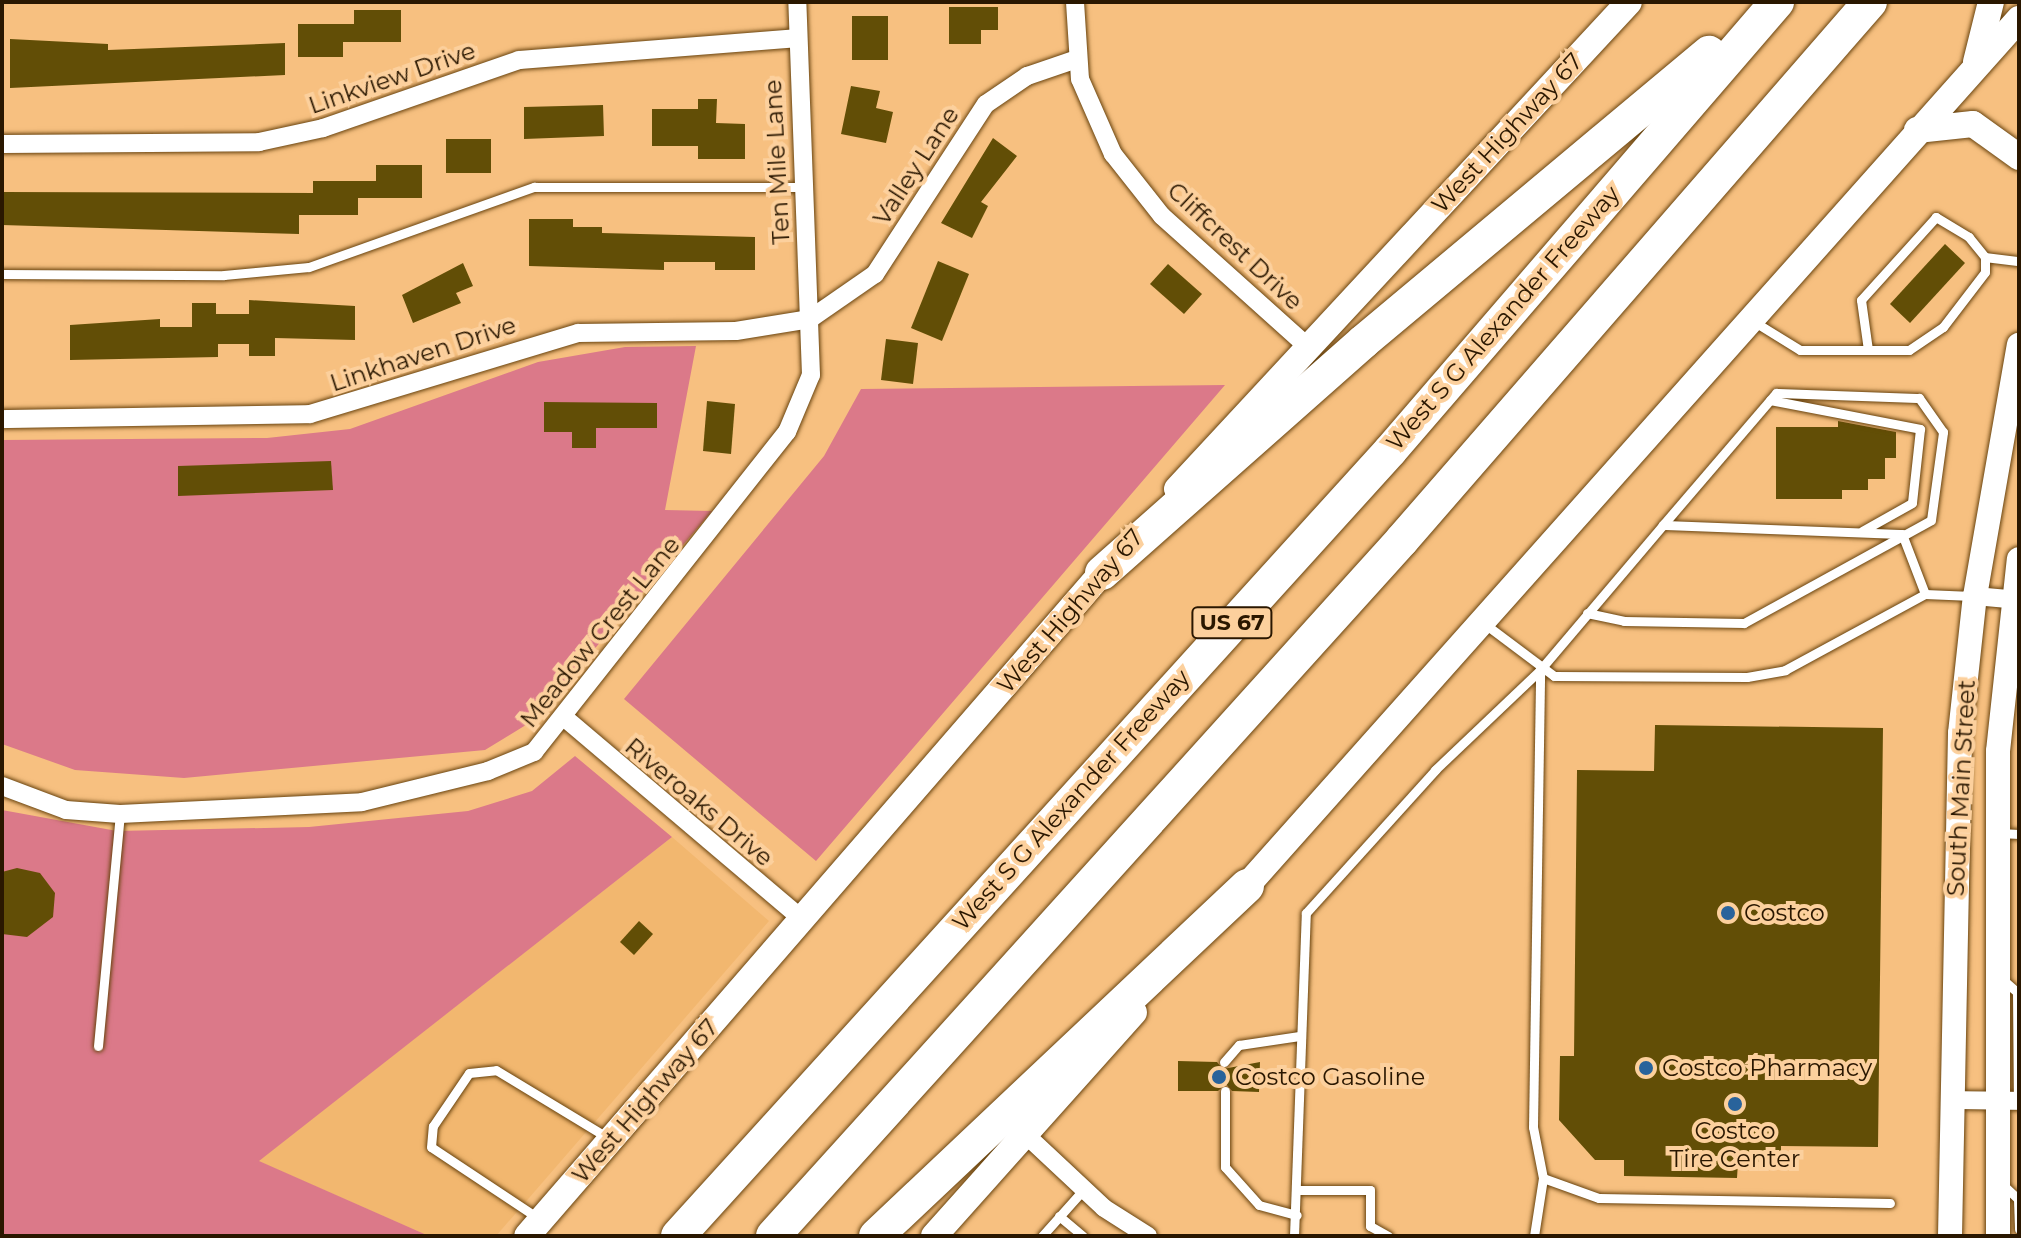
<!DOCTYPE html>
<style>
body{margin:0}
#map{position:relative;width:2021px;height:1238px;overflow:hidden;background:#f7c080;font-family:Montserrat,sans-serif}
div>[style]{position:absolute}
.built>*{inset:0;background:#f2b76f}
.green>*{inset:0;background:#db7989}
.building>*{inset:0;background:#624e06}
.roads{filter:drop-shadow(0 0 2px #68430e) drop-shadow(0 0 2px #68430e)}
.service>*{height:9px;margin:-4.5px;padding:0 4.5px;transform-origin:4.5px;border-radius:4.5px;background:#fff}
.minor>*{height:18px;margin:-9px;padding:0 9px;transform-origin:9px;border-radius:9px;background:#fff}
.tertiary>*{height:24px;margin:-12px;padding:0 12px;transform-origin:12px;border-radius:12px;background:#fff}
.secondary>*{height:26px;margin:-13px;padding:0 13px;transform-origin:13px;border-radius:13px;background:#fff}
.motorway>*{height:34px;margin:-17px;padding:0 17px;transform-origin:17px;border-radius:17px;background:#fff}
.dots>*{width:22px;height:22px;translate:-50% -50%;box-sizing:border-box;border:4px solid #fcd09d;border-radius:50%}
span{translate:-50% -50%;white-space:nowrap;text-align:center;line-height:1.15;-webkit-text-stroke:8px #fcd09d;paint-order:stroke}
.shield-label span{padding:2px 6px;background:#fcd09d;border:2px solid;border-radius:6px;-webkit-text-stroke-width:0}
.shield-label{font-size:22px;color:#2a1700;font-weight:700}
.street-label{font-size:24px;color:#2a1700}
.poi-label{font-size:24px;color:#2a1700}
.left{translate:0 -50%;text-align:left}
.frame{position:absolute;inset:0;border:4px solid #2a1700;pointer-events:none}
</style>
<div id="map">
<div class="built">
<i style="clip-path:polygon(672px 837px,769px 921px,496px 1236px,429px 1236px,258px 1161px)"></i>
</div>
<div class="green">
<i style="clip-path:polygon(696px 346px,665px 510px,712px 511px,534px 720px,485px 750px,184px 778px,75px 770px,2px 744px,2px 440px,267px 438px,350px 429px,538px 362px,625px 347px)"></i>
<i style="clip-path:polygon(1225px 385px,816px 861px,624px 699px,824px 456px,861px 389px)"></i>
<i style="clip-path:polygon(575px 756px,672px 837px,259px 1161px,429px 1236px,2px 1236px,2px 810px,117px 831px,309px 827px,468px 811px,532px 791px)"></i>
</div>
<div class="building">
<i style="clip-path:polygon(949px 7px,998px 7px,998px 30px,981px 30px,981px 44px,949px 44px)"></i>
<i style="clip-path:polygon(354px 10px,401px 10px,401px 42px,343px 42px,343px 57px,298px 57px,298px 24px,354px 24px)"></i>
<i style="clip-path:polygon(852px 16px,888px 16px,888px 60px,852px 60px)"></i>
<i style="clip-path:polygon(10px 39px,108px 44px,108px 50px,285px 43px,285px 75px,10px 88px)"></i>
<i style="clip-path:polygon(851px 86px,880px 91px,876px 108px,893px 112px,886px 143px,841px 134px)"></i>
<i style="clip-path:polygon(698px 99px,717px 99px,716px 123px,745px 124px,745px 159px,698px 159px,698px 146px,652px 146px,652px 109px,698px 109px)"></i>
<i style="clip-path:polygon(603px 105px,604px 136px,524px 139px,524px 107px)"></i>
<i style="clip-path:polygon(993px 138px,1017px 156px,981px 202px,988px 206px,972px 238px,941px 223px)"></i>
<i style="clip-path:polygon(446px 139px,491px 139px,491px 173px,446px 173px)"></i>
<i style="clip-path:polygon(376px 165px,422px 165px,422px 198px,358px 198px,358px 215px,299px 215px,299px 234px,2px 225px,2px 192px,313px 193px,313px 181px,376px 181px)"></i>
<i style="clip-path:polygon(529px 219px,573px 219px,573px 227px,602px 227px,602px 233px,755px 237px,755px 270px,715px 270px,715px 262px,664px 262px,664px 270px,529px 266px)"></i>
<i style="clip-path:polygon(1945px 244px,1965px 263px,1910px 323px,1890px 304px)"></i>
<i style="clip-path:polygon(938px 261px,969px 274px,942px 341px,911px 328px)"></i>
<i style="clip-path:polygon(463px 263px,473px 286px,456px 293px,461px 303px,413px 323px,402px 295px)"></i>
<i style="clip-path:polygon(1168px 264px,1202px 294px,1184px 314px,1150px 284px)"></i>
<i style="clip-path:polygon(249px 300px,355px 306px,355px 340px,275px 338px,275px 356px,249px 356px,249px 344px,218px 344px,218px 357px,70px 360px,70px 325px,160px 319px,160px 327px,192px 327px,192px 303px,216px 303px,216px 314px,249px 314px)"></i>
<i style="clip-path:polygon(886px 339px,918px 343px,913px 384px,881px 380px)"></i>
<i style="clip-path:polygon(707px 401px,735px 404px,731px 454px,703px 451px)"></i>
<i style="clip-path:polygon(544px 402px,657px 403px,657px 428px,596px 428px,596px 448px,572px 448px,572px 432px,544px 432px)"></i>
<i style="clip-path:polygon(1838px 421px,1896px 432px,1896px 458px,1885px 458px,1885px 479px,1868px 479px,1868px 490px,1842px 490px,1842px 499px,1776px 499px,1776px 427px,1838px 427px)"></i>
<i style="clip-path:polygon(331px 461px,333px 490px,178px 496px,178px 466px)"></i>
<i style="clip-path:polygon(1655px 725px,1883px 728px,1878px 1147px,1781px 1146px,1781px 1162px,1738px 1162px,1737px 1178px,1624px 1176px,1624px 1160px,1595px 1160px,1559px 1120px,1560px 1056px,1574px 1056px,1577px 770px,1654px 771px)"></i>
<i style="clip-path:polygon(17px 868px,40px 873px,55px 893px,53px 917px,27px 937px,2px 934px,2px 872px)"></i>
<i style="clip-path:polygon(639px 921px,653px 934px,634px 955px,620px 942px)"></i>
<i style="clip-path:polygon(1178px 1061px,1217px 1062px,1223px 1069px,1260px 1062px,1259px 1092px,1232px 1091px,1226px 1084px,1218px 1091px,1178px 1091px)"></i>
</div>
<div class="roads">
<div class="service">
<i style="left:1985px;top:257px;width:34px;rotate:7deg"></i>
<i style="left:2px;top:274px;width:222px;rotate:0.3deg"></i>
<i style="left:224px;top:275px;width:85px;rotate:-5.4deg"></i>
<i style="left:309px;top:267px;width:239px;rotate:-19.6deg"></i>
<i style="left:534px;top:187px;width:266px"></i>
<i style="left:1753px;top:321px;width:55px;rotate:31.7deg"></i>
<i style="left:1800px;top:350px;width:109px"></i>
<i style="left:1909px;top:350px;width:41px;rotate:-34.1deg"></i>
<i style="left:1943px;top:327px;width:69px;rotate:-52.6deg"></i>
<i style="left:1985px;top:272px;width:15px;rotate:-90deg"></i>
<i style="left:1985px;top:257px;width:26px;rotate:-129deg"></i>
<i style="left:1969px;top:237px;width:39px;rotate:-149deg"></i>
<i style="left:1936px;top:217px;width:112px;rotate:132.1deg"></i>
<i style="left:1861px;top:300px;width:50px;rotate:82deg"></i>
<i style="left:1770px;top:400px;width:153px;rotate:10.9deg"></i>
<i style="left:1920px;top:429px;width:74px;rotate:96.2deg"></i>
<i style="left:1912px;top:503px;width:57px;rotate:150.8deg"></i>
<i style="left:1587px;top:613px;width:38px;rotate:12deg"></i>
<i style="left:1624px;top:621px;width:120px;rotate:1deg"></i>
<i style="left:1744px;top:623px;width:213px;rotate:-28.8deg"></i>
<i style="left:1931px;top:520px;width:89px;rotate:-82.2deg"></i>
<i style="left:1943px;top:432px;width:42px;rotate:-125.2deg"></i>
<i style="left:1919px;top:398px;width:143px;rotate:-178deg"></i>
<i style="left:1776px;top:393px;width:174px;rotate:130.6deg"></i>
<i style="left:1485px;top:624px;width:86px;rotate:37deg"></i>
<i style="left:1554px;top:676px;width:193px;rotate:0.3deg"></i>
<i style="left:1747px;top:677px;width:39px;rotate:-10deg"></i>
<i style="left:1785px;top:670px;width:159px;rotate:-28.5deg"></i>
<i style="left:1925px;top:594px;width:47px;rotate:2.4deg"></i>
<i style="left:2000px;top:833px;width:19px;rotate:3deg"></i>
<i style="left:2002px;top:979px;width:20px;rotate:41deg"></i>
<i style="left:2017px;top:992px;width:109px;rotate:89.5deg"></i>
<i style="left:98px;top:1046px;width:233px;rotate:-84.6deg"></i>
<i style="left:1224px;top:1062px;width:23px;rotate:-49deg"></i>
<i style="left:1239px;top:1045px;width:61px;rotate:-8.5deg"></i>
<i style="left:1225px;top:1091px;width:76px;rotate:90deg"></i>
<i style="left:1225px;top:1167px;width:51px;rotate:48.2deg"></i>
<i style="left:1259px;top:1205px;width:39px;rotate:15deg"></i>
<i style="left:1543px;top:1178px;width:59px;rotate:19.7deg"></i>
<i style="left:1599px;top:1198px;width:291px;rotate:1deg"></i>
<i style="left:2001px;top:1183px;width:23px;rotate:43deg"></i>
<i style="left:2018px;top:1199px;width:30px;rotate:88deg"></i>
<i style="left:1299px;top:1190px;width:71px"></i>
<i style="left:1370px;top:1190px;width:36px;rotate:90deg"></i>
<i style="left:1370px;top:1226px;width:21px;rotate:29deg"></i>
<i style="left:1059px;top:1216px;width:31px;rotate:40deg"></i>
<i style="left:538px;top:1218px;width:128px;rotate:-146.4deg"></i>
<i style="left:431px;top:1147px;width:21px;rotate:-85deg"></i>
<i style="left:433px;top:1126px;width:64px;rotate:-55.8deg"></i>
<i style="left:469px;top:1073px;width:27px;rotate:-6deg"></i>
<i style="left:496px;top:1070px;width:133px;rotate:31.2deg"></i>
<i style="left:1042px;top:1236px;width:63px;rotate:-48.2deg"></i>
<i style="left:1294px;top:1236px;width:323px;rotate:-87.9deg"></i>
<i style="left:1306px;top:913px;width:193px;rotate:-47.9deg"></i>
<i style="left:1435px;top:770px;width:145px;rotate:-43.6deg"></i>
<i style="left:1540px;top:670px;width:190px;rotate:-49.7deg"></i>
<i style="left:1663px;top:525px;width:239px;rotate:2.2deg"></i>
<i style="left:1902px;top:534px;width:64px;rotate:69deg"></i>
<i style="left:1534px;top:1236px;width:59px;rotate:-81.2deg"></i>
<i style="left:1543px;top:1178px;width:52px;rotate:-101.1deg"></i>
<i style="left:1533px;top:1127px;width:457px;rotate:-89.1deg"></i>
</div>
<div class="minor">
<i style="left:1075px;top:2px;width:77px;rotate:86.3deg"></i>
<i style="left:1080px;top:79px;width:82px;rotate:66.3deg"></i>
<i style="left:1113px;top:154px;width:79px;rotate:51.7deg"></i>
<i style="left:1162px;top:216px;width:195px;rotate:41.9deg"></i>
<i style="left:2px;top:144px;width:257px;rotate:-0.4deg"></i>
<i style="left:259px;top:142px;width:66px;rotate:-12.3deg"></i>
<i style="left:323px;top:128px;width:207px;rotate:-19.1deg"></i>
<i style="left:519px;top:60px;width:278px;rotate:-4.5deg"></i>
<i style="left:2px;top:419px;width:308px;rotate:-0.9deg"></i>
<i style="left:310px;top:414px;width:280px;rotate:-16.8deg"></i>
<i style="left:578px;top:333px;width:158px;rotate:-0.7deg"></i>
<i style="left:736px;top:331px;width:75px;rotate:-9.2deg"></i>
<i style="left:810px;top:319px;width:79px;rotate:-34.7deg"></i>
<i style="left:875px;top:274px;width:203px;rotate:-56.9deg"></i>
<i style="left:986px;top:104px;width:50px;rotate:-34.3deg"></i>
<i style="left:1027px;top:76px;width:53px;rotate:-18.8deg"></i>
<i style="left:1975px;top:596px;width:44px;rotate:5.2deg"></i>
<i style="left:566px;top:719px;width:311px;rotate:40.3deg"></i>
<i style="left:2px;top:786px;width:68px;rotate:20.6deg"></i>
<i style="left:66px;top:810px;width:54px;rotate:4.2deg"></i>
<i style="left:120px;top:814px;width:242px;rotate:-2.8deg"></i>
<i style="left:362px;top:802px;width:130px;rotate:-13.8deg"></i>
<i style="left:488px;top:771px;width:50px;rotate:-22.4deg"></i>
<i style="left:534px;top:752px;width:408px;rotate:-51.7deg"></i>
<i style="left:787px;top:432px;width:62px;rotate:-67.2deg"></i>
<i style="left:811px;top:375px;width:373px;rotate:-92.1deg"></i>
<i style="left:1950px;top:1100px;width:69px;rotate:0.8deg"></i>
<i style="left:1025px;top:1134px;width:108px;rotate:43.1deg"></i>
<i style="left:1104px;top:1208px;width:52px;rotate:32.5deg"></i>
</div>
<div class="tertiary">
<i style="left:1950px;top:1236px;width:503px;rotate:-88.86deg"></i>
<i style="left:1960px;top:733px;width:138px;rotate:-83.8deg"></i>
<i style="left:1975px;top:596px;width:255px;rotate:-80.1deg"></i>
<i style="left:1998px;top:1236px;width:485px;rotate:-90deg"></i>
<i style="left:1998px;top:751px;width:193px;rotate:-83.8deg"></i>
</div>
<div class="secondary">
<i style="left:1976px;top:62px;width:62px;rotate:-76deg"></i>
<i style="left:1917px;top:130px;width:56px;rotate:-6.1deg"></i>
<i style="left:1973px;top:124px;width:57px;rotate:35.7deg"></i>
<i style="left:1177px;top:489px;width:664px;rotate:-47.13deg"></i>
<i style="left:1235px;top:899px;width:1179px;rotate:-48.3deg"></i>
<i style="left:527px;top:1236px;width:895px;rotate:-49.08deg"></i>
<i style="left:934px;top:1236px;width:300px;rotate:-48.2deg"></i>
</div>
<div class="motorway">
<i style="left:1102px;top:573px;width:349px;rotate:-41.5deg"></i>
<i style="left:1363px;top:342px;width:451px;rotate:-39.9deg"></i>
<i style="left:678px;top:1236px;width:1060px;rotate:-47.79deg"></i>
<i style="left:1390px;top:451px;width:593px;rotate:-49.24deg"></i>
<i style="left:773px;top:1236px;width:938px;rotate:-47.89deg"></i>
<i style="left:1402px;top:540px;width:713px;rotate:-48.98deg"></i>
<i style="left:876px;top:1236px;width:510px;rotate:-43.33deg"></i>
</div>
</div>
<div class="dots">
<i style="left:1728px;top:913px;background:#29639b"></i>
<i style="left:1646px;top:1068px;background:#29639b"></i>
<i style="left:1219px;top:1077px;background:#29639b"></i>
<i style="left:1735px;top:1104px;background:#29639b"></i>
</div>
<div class="shield-label">
<span style="left:1232px;top:623px">US 67</span>
</div>
<div class="street-label">
<span style="left:392px;top:78px;rotate:-19deg">Linkview Drive</span>
<span style="left:1507px;top:133px;rotate:-47deg">West Highway 67</span>
<span style="left:777px;top:162px;rotate:-93deg">Ten Mile Lane</span>
<span style="left:916px;top:166px;rotate:-57deg">Valley Lane</span>
<span style="left:1235px;top:246px;rotate:43deg">Cliffcrest Drive</span>
<span style="left:1503px;top:318px;rotate:-49deg">West S G Alexander Freeway</span>
<span style="left:423px;top:354px;rotate:-18deg">Linkhaven Drive</span>
<span style="left:1070px;top:611px;rotate:-49deg">West Highway 67</span>
<span style="left:600px;top:632px;rotate:-51deg">Meadow Crest Lane</span>
<span style="left:1961px;top:788px;rotate:-87deg">South Main Street</span>
<span style="left:1071px;top:800px;rotate:-48deg">West S G Alexander Freeway</span>
<span style="left:699px;top:802px;rotate:40deg">Riveroaks Drive</span>
<span style="left:645px;top:1101px;rotate:-49deg">West Highway 67</span>
</div>
<div class="poi-label">
<span class="left" style="left:1744px;top:913px">Costco</span>
<span class="left" style="left:1662px;top:1068px">Costco Pharmacy</span>
<span class="left" style="left:1235px;top:1077px">Costco Gasoline</span>
<span style="left:1735px;top:1145px">Costco<br>Tire Center</span>
</div>
<div class="frame"></div>
</div>
